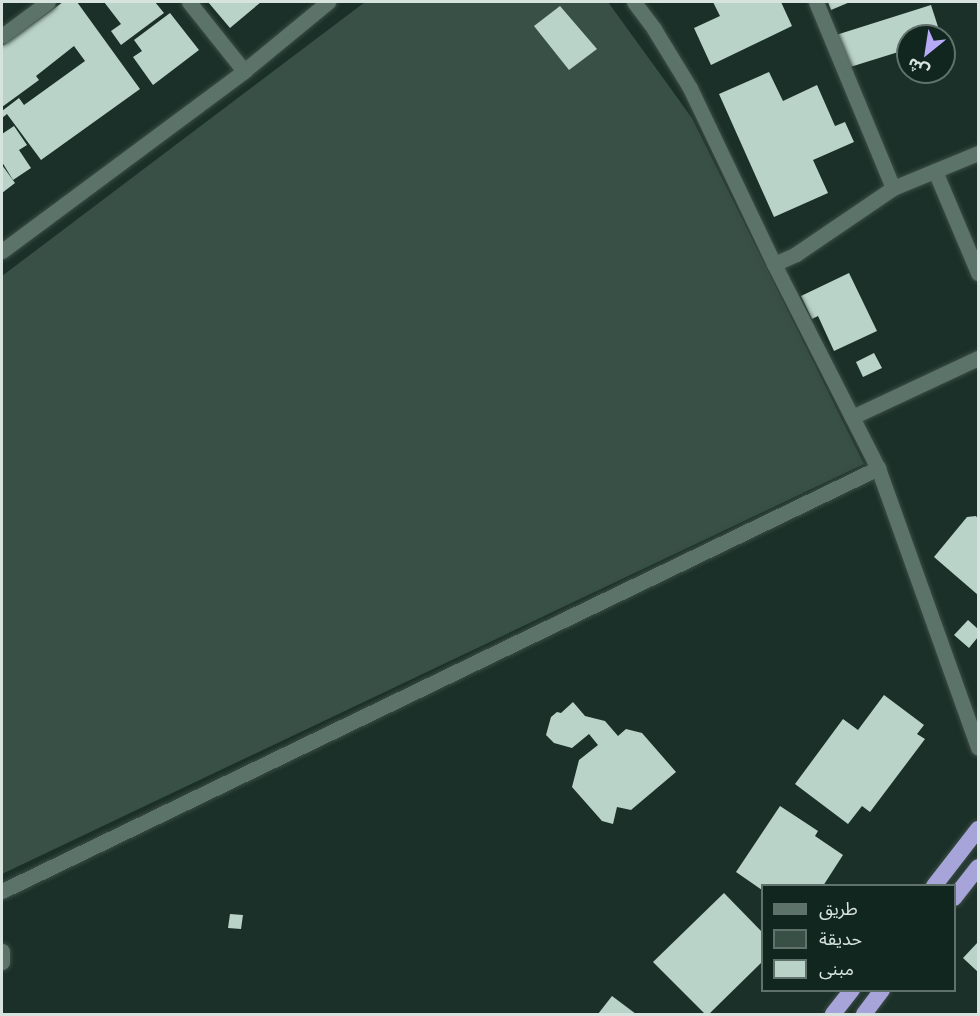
<!DOCTYPE html>
<meta charset="utf-8">
<style>
body{margin:0}
#map{position:relative;width:980px;height:1016px;overflow:hidden;background:#1b3028;font-family:Merriweather,"Noto Sans Arabic",serif}
div>[style]{position:absolute}
.green>*{inset:0;background:#385046}
.building>*{inset:0;background:#bad3c8}
.roads{filter:drop-shadow(0 0 2px #3b4d46) drop-shadow(0 0 2px #3b4d46)}
.minor>*{height:15px;margin:-7.5px;padding:0 7.5px;transform-origin:7.5px;border-radius:7.5px;background:#5c7369}
.tertiary>*{height:15px;margin:-7.5px;padding:0 7.5px;transform-origin:7.5px;border-radius:7.5px;background:#5c7369}
.trunk>*{height:16px;margin:-8px;padding:0 8px;transform-origin:8px;border-radius:8px;background:#a7a4d9}
span{translate:-50% -50%;white-space:nowrap;text-align:center;line-height:1.15;-webkit-text-stroke:6px #11261e;paint-order:stroke}
.frame{position:absolute;inset:0;border:3px solid #d7e3de;pointer-events:none}
.legend{position:absolute;left:761px;top:884px;width:195px;height:108px;box-sizing:border-box;background:#11261e;border:2px solid #60726b;margin:0;padding:8px 10px;list-style:none;font-size:18px;color:#d7e3de}
.legend li{display:flex;align-items:center;gap:12px;height:30px}
.legend b{width:30px;border:2px solid #60726b}
.north{position:absolute;left:896px;top:24px;width:60px;height:60px;box-sizing:border-box;background:#11261e;border:2px solid #60726b;border-radius:50%;rotate:210deg;font-size:16px;font-weight:700;line-height:24px;text-align:center;color:#d7e3de}
.north::after{content:'';display:block;margin:auto;width:21px;height:27px;background:#b7abf8;clip-path:polygon(50% 0,100% 100%,50% 72%,0 100%)}
</style>
<div id="map">
<div class="green">
<i style="clip-path:polygon(365px 2px,608px 2px,692px 118px,864px 464px,2px 874px,2px 276px)"></i>
</div>
<div class="building">
<i style="clip-path:polygon(63px 2px,77px 2px,140px 89px,41px 160px,7px 114px,2px 118px,2px 111px,19px 98px,24px 105px,85px 61px,74px 46px,36px 76px,39px 80px,2px 107px,2px 46px)"></i>
<i style="clip-path:polygon(104px 2px,155px 2px,164px 13px,121px 45px,111px 31px,121px 24px)"></i>
<i style="clip-path:polygon(208px 2px,261px 2px,230px 28px)"></i>
<i style="clip-path:polygon(713px 2px,781px 2px,792px 26px,711px 65px,694px 28px,720px 16px)"></i>
<i style="clip-path:polygon(828px 2px,850px 2px,831px 10px)"></i>
<i style="clip-path:polygon(931px 5px,941px 36px,908px 36px,908px 49px,847px 68px,836px 35px)"></i>
<i style="clip-path:polygon(560px 6px,597px 49px,569px 70px,534px 26px)"></i>
<i style="clip-path:polygon(170px 13px,199px 50px,153px 85px,133px 57px,142px 51px,134px 40px)"></i>
<i style="clip-path:polygon(769px 72px,783px 101px,817px 85px,835px 126px,845px 122px,854px 142px,813px 160px,828px 193px,774px 217px,719px 94px)"></i>
<i style="clip-path:polygon(14px 126px,27px 145px,19px 150px,31px 168px,13px 180px,2px 162px,2px 134px)"></i>
<i style="clip-path:polygon(2px 165px,15px 183px,2px 193px)"></i>
<i style="clip-path:polygon(849px 273px,877px 331px,834px 351px,818px 316px,812px 319px,801px 296px)"></i>
<i style="clip-path:polygon(874px 353px,882px 368px,863px 377px,856px 362px)"></i>
<i style="clip-path:polygon(976px 516px,978px 519px,978px 595px,934px 557px,967px 517px)"></i>
<i style="clip-path:polygon(968px 620px,978px 629px,978px 637px,969px 648px,954px 635px)"></i>
<i style="clip-path:polygon(884px 695px,924px 725px,917px 734px,925px 739px,870px 812px,862px 806px,848px 824px,795px 784px,843px 719px,858px 730px)"></i>
<i style="clip-path:polygon(573px 702px,585px 716px,605px 721px,618px 736px,626px 729px,642px 733px,676px 772px,631px 810px,617px 807px,613px 824px,602px 821px,572px 787px,579px 760px,598px 745px,589px 734px,572px 748px,554px 743px,546px 735px,551px 717px,557px 712px,561px 713px)"></i>
<i style="clip-path:polygon(780px 806px,818px 831px,815px 836px,843px 855px,823px 886px,762px 886px,762px 890px,736px 872px)"></i>
<i style="clip-path:polygon(724px 893px,762px 932px,762px 962px,709px 1014px,705px 1014px,653px 962px)"></i>
<i style="clip-path:polygon(230px 914px,243px 915px,241px 929px,228px 928px)"></i>
<i style="clip-path:polygon(978px 942px,978px 972px,963px 958px)"></i>
<i style="clip-path:polygon(612px 996px,636px 1014px,598px 1014px)"></i>
</div>
<div class="roads">
<div class="minor">
<i style="left:189px;top:2px;width:88px;rotate:51.4deg"></i>
<i style="left:816px;top:2px;width:201px;rotate:67.5deg"></i>
<i style="left:2px;top:36px;width:57px;rotate:-36.5deg"></i>
<i style="left:935px;top:171px;width:111px;rotate:67.1deg"></i>
<i style="left:2px;top:251px;width:302px;rotate:-36.6deg"></i>
<i style="left:244px;top:71px;width:109px;rotate:-39.4deg"></i>
<i style="left:774px;top:264px;width:24px;rotate:-24deg"></i>
<i style="left:796px;top:254px;width:117px;rotate:-34.2deg"></i>
<i style="left:893px;top:188px;width:92px;rotate:-22.4deg"></i>
<i style="left:852px;top:417px;width:139px;rotate:-25.1deg"></i>
<i style="left:2px;top:891px;width:973px;rotate:-25.77deg"></i>
<i style="left:2px;top:951px;width:11px;rotate:90deg"></i>
</div>
<div class="tertiary">
<i style="left:634px;top:2px;width:34px;rotate:53deg"></i>
<i style="left:654px;top:29px;width:69px;rotate:58.6deg"></i>
<i style="left:690px;top:88px;width:195px;rotate:64.5deg"></i>
<i style="left:774px;top:264px;width:229px;rotate:63deg"></i>
<i style="left:878px;top:468px;width:297px;rotate:70.3deg"></i>
</div>
<div class="trunk">
<i style="left:934px;top:886px;width:72px;rotate:-52.3deg"></i>
<i style="left:954px;top:898px;width:39px;rotate:-52deg"></i>
<i style="left:833px;top:1014px;width:31px;rotate:-52deg"></i>
<i style="left:864px;top:1014px;width:30px;rotate:-53deg"></i>
</div>
</div>
<div class="frame"></div>
<ul class="legend">
<li><b style="height:8px;background:#5c7369"></b>طريق</li>
<li><b style="height:16px;background:#385046"></b>حديقة</li>
<li><b style="height:16px;background:#bad3c8"></b>مبنى</li>
</ul>
<div class="north">ش</div>
</div>
